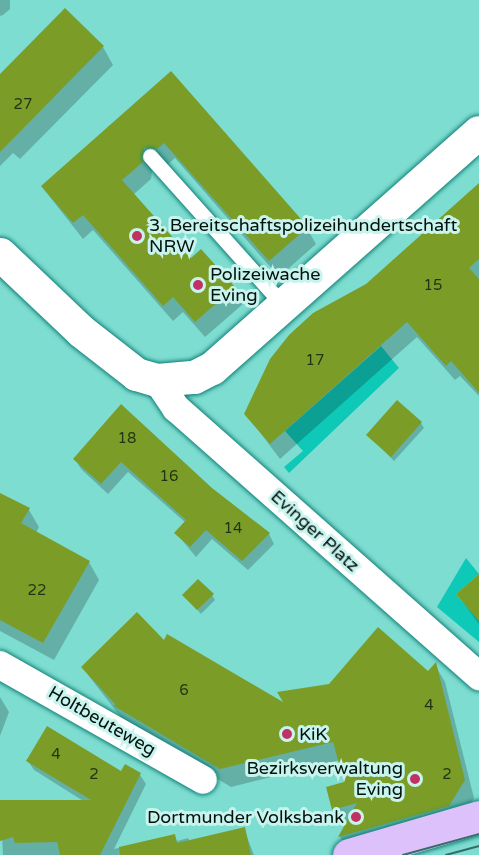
<!DOCTYPE html>
<style>
body{margin:0}
#map{position:relative;width:479px;height:855px;overflow:hidden;background:#7eddd1;font-family:"Varela Round",sans-serif}
div>[style]{position:absolute}
.green>*{inset:0;background:#0ec8b8}
.shadow>*{inset:0;background:#0003}
.building>*{inset:0;background:#7b9d27}
.roads{filter:drop-shadow(0 0 2px #118177) drop-shadow(0 0 2px #118177)}
.service>*{height:15px;margin:-7.5px;padding:0 7.5px;transform-origin:7.5px;border-radius:7.5px;background:#fff}
.minor>*{height:28px;margin:-14px;padding:0 14px;transform-origin:14px;border-radius:14px;background:#fff}
.tertiary>*{height:33px;margin:-16.5px;padding:0 16.5px;transform-origin:16.5px;border-radius:16.5px;background:#fff}
.primary>*{height:33px;margin:-16.5px;padding:0 16.5px;transform-origin:16.5px;border-radius:16.5px;background:#dcc1fb}
.tram>*{height:1.5px;margin:-0.75px;padding:0 0.75px;transform-origin:0.75px;border-radius:0.75px;background:#386b64}
.dots>*{width:16px;height:16px;translate:-50% -50%;box-sizing:border-box;border:3px solid #c8f4ed;border-radius:50%}
span{translate:-50% -50%;white-space:nowrap;text-align:center;line-height:1.15;-webkit-text-stroke:6px #c8f4ed;paint-order:stroke}
.number-label{font-size:15px;color:#1f3414}
.number-label span{-webkit-text-stroke-width:0}
.poi-label{font-size:18px;color:#00110e}
.left{translate:0 -50%;text-align:left}
.right{translate:-100% -50%;text-align:right}
.street-label{font-size:18px;color:#00110e}
</style>
<div id="map">
<div class="green">
<i style="clip-path:polygon(381px 346px,399px 368px,289px 473px,284px 467px,303px 451px,285px 431px)"></i>
<i style="clip-path:polygon(466px 558px,479px 574px,456px 594px,479px 621px,479px 642px,437px 607px)"></i>
</div>
<div class="shadow">
<i style="clip-path:polygon(0 0,10px 0,10px 9px,3px 15px,0 16px)"></i>
<i style="clip-path:polygon(103px 47px,113px 65px,20px 159px,13px 153px,0 166px,0 76px)"></i>
<i style="clip-path:polygon(171px 73px,307px 228px,316px 244px,279px 277px,175px 158px,167px 165px,153px 164px,151px 179px,133px 195px,191px 260px,234px 288px,243px 304px,205px 337px,183px 312px,173px 321px,93px 230px,83px 239px,42px 187px)"></i>
<i style="clip-path:polygon(479px 185px,479px 396px,460px 376px,455px 380px,417px 337px,280px 459px,246px 414px,367px 285px)"></i>
<i style="clip-path:polygon(121px 407px,211px 489px,269px 534px,274px 544px,248px 570px,212px 539px,196px 557px,176px 533px,186px 523px,128px 472px,108px 494px,81px 469px,75px 459px)"></i>
<i style="clip-path:polygon(421px 423px,424px 428px,394px 461px,368px 435px)"></i>
<i style="clip-path:polygon(0 494px,29px 510px,39px 527px,36px 533px,89px 562px,99px 580px,54px 660px,0 631px)"></i>
<i style="clip-path:polygon(479px 576px,479px 624px,458px 595px)"></i>
<i style="clip-path:polygon(184px 595px,212px 595px,215px 600px,201px 614px)"></i>
<i style="clip-path:polygon(165px 642px,287px 706px,428px 673px,435px 665px,445px 682px,474px 798px,459px 824px,350px 854px,340px 837px,346px 826px,333px 809px,346px 784px,340px 760px,231px 787px,126px 724px,82px 667px)"></i>
<i style="clip-path:polygon(0 697px,9px 712px,0 736px)"></i>
<i style="clip-path:polygon(28px 761px,140px 775px,146px 784px,114px 849px,174px 835px,177px 841px,188px 838px,190px 841px,244px 829px,254px 855px,3px 855px,0 801px,85px 802px,34px 770px)"></i>
</div>
<div class="building">
<i style="clip-path:polygon(65px 8px,104px 46px,0 152px,0 74px)"></i>
<i style="clip-path:polygon(171px 71px,308px 227px,269px 261px,164px 143px,157px 149px,144px 148px,143px 162px,122px 180px,191px 258px,201px 249px,235px 287px,195px 322px,173px 297px,163px 306px,83px 215px,73px 223px,41px 186px)"></i>
<i style="clip-path:polygon(479px 183px,479px 259px,469px 268px,479px 279px,479px 393px,451px 361px,446px 366px,407px 322px,270px 444px,244px 414px,270px 359px,289px 335px,313px 313px,366px 284px)"></i>
<i style="clip-path:polygon(397px 400px,422px 422px,391px 457px,366px 435px)"></i>
<i style="clip-path:polygon(121px 404px,212px 488px,270px 533px,242px 561px,206px 530px,190px 547px,174px 533px,186px 520px,121px 462px,101px 484px,73px 459px)"></i>
<i style="clip-path:polygon(0 493px,30px 508px,21px 523px,90px 561px,43px 643px,0 620px)"></i>
<i style="clip-path:polygon(479px 574px,479px 621px,456px 594px)"></i>
<i style="clip-path:polygon(198px 579px,214px 594px,197px 610px,182px 595px)"></i>
<i style="clip-path:polygon(137px 612px,164px 640px,167px 634px,283px 702px,277px 692px,329px 684px,378px 627px,428px 671px,436px 662px,465px 780px,449px 806px,338px 837px,357px 803px,332px 810px,326px 787px,344px 782px,333px 742px,220px 769px,114px 706px,115px 704px,81px 667px)"></i>
<i style="clip-path:polygon(47px 726px,121px 771px,125px 764px,141px 773px,100px 855px,60px 855px,57px 842px,15px 843px,13px 837px,0 841px,0 800px,91px 800px,26px 761px)"></i>
<i style="clip-path:polygon(245px 827px,251px 855px,120px 855px,119px 847px,175px 834px,177px 843px)"></i>
</div>
<div class="roads">
<div class="service">
<i style="left:150px;top:156px;width:201px;rotate:48.2deg"></i>
</div>
<div class="minor">
<i style="left:157px;top:380px;width:34px;rotate:56deg"></i>
<i style="left:176px;top:408px;width:405px;rotate:41.5deg"></i>
<i style="left:0;top:665px;width:233px;rotate:29.5deg"></i>
</div>
<div class="tertiary">
<i style="left:0;top:254px;width:112px;rotate:43.5deg"></i>
<i style="left:81px;top:331px;width:70px;rotate:38deg"></i>
<i style="left:136px;top:374px;width:22px;rotate:16deg"></i>
<i style="left:157px;top:380px;width:37px;rotate:-5deg"></i>
<i style="left:194px;top:377px;width:20px;rotate:-27deg"></i>
<i style="left:212px;top:368px;width:356px;rotate:-41.5deg"></i>
</div>
<div class="primary">
<i style="left:349px;top:855px;width:135px;rotate:-16.3deg"></i>
</div>
</div>
<div class="tram">
<i style="left:403px;top:855px;width:79px;rotate:-15.4deg"></i>
<i style="left:446px;top:855px;width:34px;rotate:-15deg"></i>
</div>
<div class="dots">
<i style="left:137px;top:236px;background:#bf3263"></i>
<i style="left:198px;top:285px;background:#bf3263"></i>
<i style="left:287px;top:734px;background:#bf3263"></i>
<i style="left:415px;top:779px;background:#bf3263"></i>
<i style="left:356px;top:817px;background:#bf3263"></i>
</div>
<div class="number-label">
<span style="left:23px;top:105px">27</span>
<span style="left:433px;top:286px">15</span>
<span style="left:315px;top:361px">17</span>
<span style="left:127px;top:439px">18</span>
<span style="left:169px;top:477px">16</span>
<span style="left:233px;top:529px">14</span>
<span style="left:37px;top:591px">22</span>
<span style="left:184px;top:691px">6</span>
<span style="left:429px;top:706px">4</span>
<span style="left:56px;top:755px">4</span>
<span style="left:94px;top:775px">2</span>
<span style="left:447px;top:775px">2</span>
</div>
<div class="poi-label">
<span class="left" style="left:149px;top:236px">3. Bereitschaftspolizeihundertschaft<br>NRW</span>
<span class="left" style="left:210px;top:285px">Polizeiwache<br>Eving</span>
<span class="left" style="left:299px;top:734px">KiK</span>
<span class="right" style="left:403px;top:779px">Bezirksverwaltung<br>Eving</span>
<span class="right" style="left:344px;top:817px">Dortmunder Volksbank</span>
</div>
<div class="street-label">
<span style="left:315px;top:531px;rotate:42deg">Evinger Platz</span>
<span style="left:102px;top:721px;rotate:30deg">Holtbeuteweg</span>
</div>
</div>
